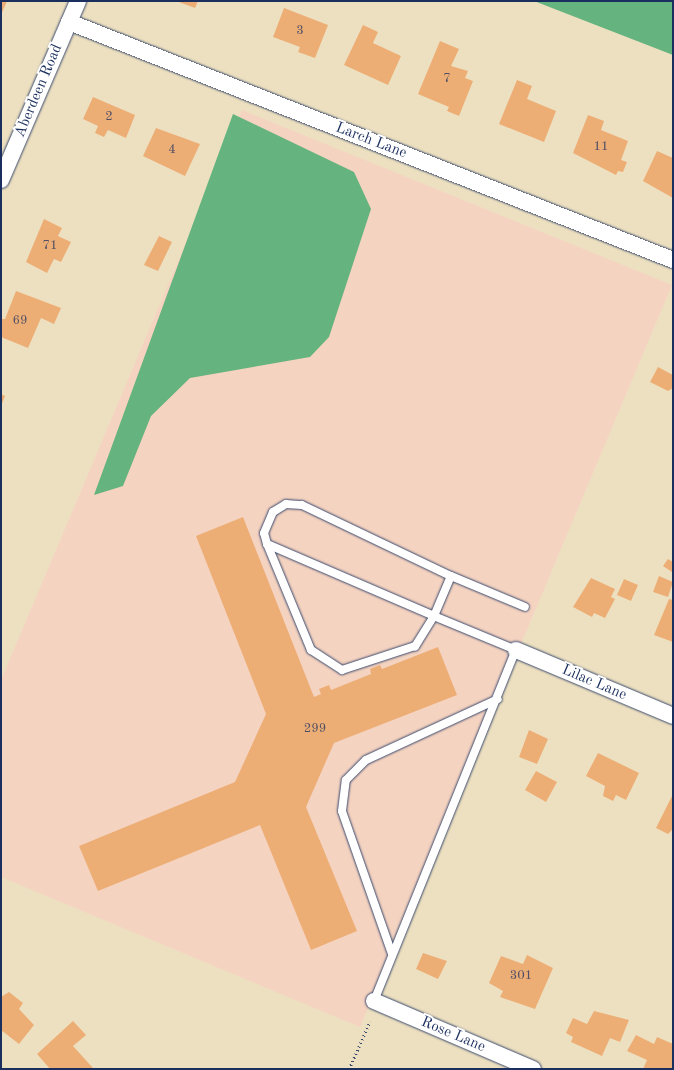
<!DOCTYPE html>
<style>
body{margin:0}
#map{position:relative;width:674px;height:1070px;overflow:hidden;background:#ede0c0;font-family:"Old Standard TT",serif}
div>[style]{position:absolute}
.built>*{inset:0;background:#f5d3c1}
.forest>*{inset:0;background:#65b37e}
.building>*{inset:0;background:#edae76}
.path>*{height:2.5px;margin-top:-1.25px;transform-origin:0;background:repeating-linear-gradient(90deg,#3a4a6d 0 1px,transparent 0 4px)}
.roads{filter:drop-shadow(0 0 1px #3a4a6d) drop-shadow(0 0 1px #3a4a6d)}
.service>*{height:8px;margin:-4px;padding:0 4px;transform-origin:4px;border-radius:4px;background:#fff}
.minor>*{height:16px;margin:-8px;padding:0 8px;transform-origin:8px;border-radius:8px;background:#fff}
span{translate:-50% -50%;white-space:nowrap;text-align:center;line-height:1.15;-webkit-text-stroke:4px #fff;paint-order:stroke}
.number-label{font-size:13px;color:#504f64}
.number-label span{-webkit-text-stroke-width:0}
.street-label{font-size:15px;color:#1b2f5e}
.frame{position:absolute;inset:0;border:2px solid #1b2f5e;pointer-events:none}
</style>
<div id="map">
<div class="built">
<i style="clip-path:polygon(242px 110px,672px 285px,360px 1027px,1px 877px,1px 680px)"></i>
</div>
<div class="forest">
<i style="clip-path:polygon(534px 1px,673px 1px,673px 55px)"></i>
<i style="clip-path:polygon(233px 114px,354px 172px,371px 209px,329px 337px,310px 357px,190px 378px,151px 416px,123px 486px,94px 495px)"></i>
</div>
<div class="building">
<i style="clip-path:polygon(1px 1px,7px 1px,1px 15px)"></i>
<i style="clip-path:polygon(176px 1px,198px 1px,195px 8px)"></i>
<i style="clip-path:polygon(284px 8px,328px 25px,315px 58px,298px 52px,300px 47px,273px 37px)"></i>
<i style="clip-path:polygon(363px 25px,378px 32px,373px 43px,401px 56px,388px 85px,344px 65px)"></i>
<i style="clip-path:polygon(440px 41px,459px 49px,451px 66px,468px 71px,465px 78px,473px 81px,459px 116px,447px 111px,449px 107px,418px 94px)"></i>
<i style="clip-path:polygon(517px 80px,532px 86px,527px 99px,556px 111px,544px 142px,499px 124px)"></i>
<i style="clip-path:polygon(93px 97px,135px 115px,126px 138px,108px 130px,104px 137px,95px 133px,98px 126px,83px 119px)"></i>
<i style="clip-path:polygon(588px 115px,604px 121px,601px 130px,628px 141px,621px 160px,627px 162px,623px 172px,618px 171px,616px 175px,573px 153px)"></i>
<i style="clip-path:polygon(156px 128px,200px 144px,185px 176px,143px 156px)"></i>
<i style="clip-path:polygon(657px 151px,673px 158px,673px 198px,643px 181px)"></i>
<i style="clip-path:polygon(44px 219px,62px 228px,58px 236px,71px 242px,61px 262px,54px 259px,47px 273px,26px 262px)"></i>
<i style="clip-path:polygon(159px 236px,172px 242px,158px 271px,144px 265px)"></i>
<i style="clip-path:polygon(16px 291px,61px 308px,54px 324px,41px 318px,28px 348px,1px 337px,1px 319px,5px 319px)"></i>
<i style="clip-path:polygon(658px 367px,673px 375px,673px 388px,668px 391px,650px 382px)"></i>
<i style="clip-path:polygon(1px 394px,5px 396px,1px 406px)"></i>
<i style="clip-path:polygon(243px 517px,314px 697px,321px 694px,319px 689px,329px 685px,331px 690px,371px 674px,370px 669px,380px 665px,382px 669px,438px 647px,457px 695px,334px 743px,306px 807px,357px 931px,311px 950px,260px 825px,98px 891px,79px 846px,235px 782px,266px 714px,196px 536px)"></i>
<i style="clip-path:polygon(668px 559px,673px 562px,672px 572px,663px 566px)"></i>
<i style="clip-path:polygon(659px 576px,673px 582px,668px 597px,653px 592px)"></i>
<i style="clip-path:polygon(591px 578px,615px 589px,611px 597px,615px 599px,605px 618px,594px 613px,592px 617px,573px 607px)"></i>
<i style="clip-path:polygon(624px 579px,638px 585px,631px 601px,617px 595px)"></i>
<i style="clip-path:polygon(669px 599px,673px 600px,673px 642px,654px 635px)"></i>
<i style="clip-path:polygon(529px 730px,548px 739px,537px 764px,519px 757px)"></i>
<i style="clip-path:polygon(598px 753px,639px 773px,626px 800px,616px 795px,613px 801px,603px 796px,605px 786px,586px 776px)"></i>
<i style="clip-path:polygon(536px 771px,557px 782px,546px 802px,525px 790px)"></i>
<i style="clip-path:polygon(673px 794px,673px 829px,668px 834px,656px 828px)"></i>
<i style="clip-path:polygon(423px 953px,447px 961px,438px 979px,416px 969px)"></i>
<i style="clip-path:polygon(527px 955px,553px 968px,535px 1009px,500px 997px,503px 991px,489px 983px,501px 956px,523px 964px)"></i>
<i style="clip-path:polygon(9px 992px,23px 1003px,19px 1009px,34px 1025px,19px 1044px,1px 1030px,1px 997px)"></i>
<i style="clip-path:polygon(594px 1011px,629px 1020px,620px 1042px,610px 1038px,602px 1056px,571px 1042px,573px 1037px,566px 1033px,573px 1018px,587px 1024px)"></i>
<i style="clip-path:polygon(73px 1021px,86px 1035px,73px 1046px,93px 1068px,50px 1069px,37px 1054px)"></i>
<i style="clip-path:polygon(636px 1035px,654px 1044px,657px 1037px,673px 1044px,673px 1069px,643px 1069px,647px 1060px,627px 1051px)"></i>
</div>
<div class="path">
<i style="left:349px;top:1069px;width:52px;rotate:-66.4deg"></i>
</div>
<div class="roads">
<div class="service">
<i style="left:267px;top:544px;width:182px;rotate:23.3deg"></i>
<i style="left:434px;top:616px;width:36px;rotate:122deg"></i>
<i style="left:415px;top:646px;width:77px;rotate:161.8deg"></i>
<i style="left:342px;top:670px;width:37px;rotate:-147deg"></i>
<i style="left:311px;top:650px;width:115px;rotate:-112.5deg"></i>
<i style="left:267px;top:544px;width:11px;rotate:-105deg"></i>
<i style="left:264px;top:533px;width:23px;rotate:-67deg"></i>
<i style="left:273px;top:512px;width:15px;rotate:-32deg"></i>
<i style="left:286px;top:504px;width:16px;rotate:4deg"></i>
<i style="left:302px;top:505px;width:165px;rotate:25.5deg"></i>
<i style="left:392px;top:954px;width:151px;rotate:-109.3deg"></i>
<i style="left:342px;top:811px;width:31px;rotate:-83deg"></i>
<i style="left:346px;top:780px;width:28px;rotate:-45deg"></i>
<i style="left:366px;top:760px;width:145px;rotate:-24.8deg"></i>
<i style="left:374px;top:1001px;width:379px;rotate:-68deg"></i>
<i style="left:516px;top:650px;width:89px;rotate:-157.5deg"></i>
<i style="left:434px;top:616px;width:43px;rotate:-67deg"></i>
<i style="left:451px;top:576px;width:80px;rotate:22.7deg"></i>
</div>
<div class="minor">
<i style="left:69px;top:22px;width:649px;rotate:21.51deg"></i>
<i style="left:1px;top:180px;width:195px;rotate:-66.7deg"></i>
<i style="left:516px;top:650px;width:170px;rotate:22.8deg"></i>
<i style="left:374px;top:1001px;width:173px;rotate:23.2deg"></i>
</div>
</div>
<div class="number-label">
<span style="left:300px;top:31px">3</span>
<span style="left:447px;top:79px">7</span>
<span style="left:109px;top:117px">2</span>
<span style="left:601px;top:147px">11</span>
<span style="left:172px;top:150px">4</span>
<span style="left:50px;top:246px">71</span>
<span style="left:20px;top:321px">69</span>
<span style="left:315px;top:729px">299</span>
<span style="left:521px;top:976px">301</span>
</div>
<div class="street-label">
<span style="left:39px;top:91px;rotate:-67deg">Aberdeen Road</span>
<span style="left:371px;top:141px;rotate:21deg">Larch Lane</span>
<span style="left:594px;top:683px;rotate:23deg">Lilac Lane</span>
<span style="left:453px;top:1035px;rotate:23deg">Rose Lane</span>
</div>
<div class="frame"></div>
</div>
